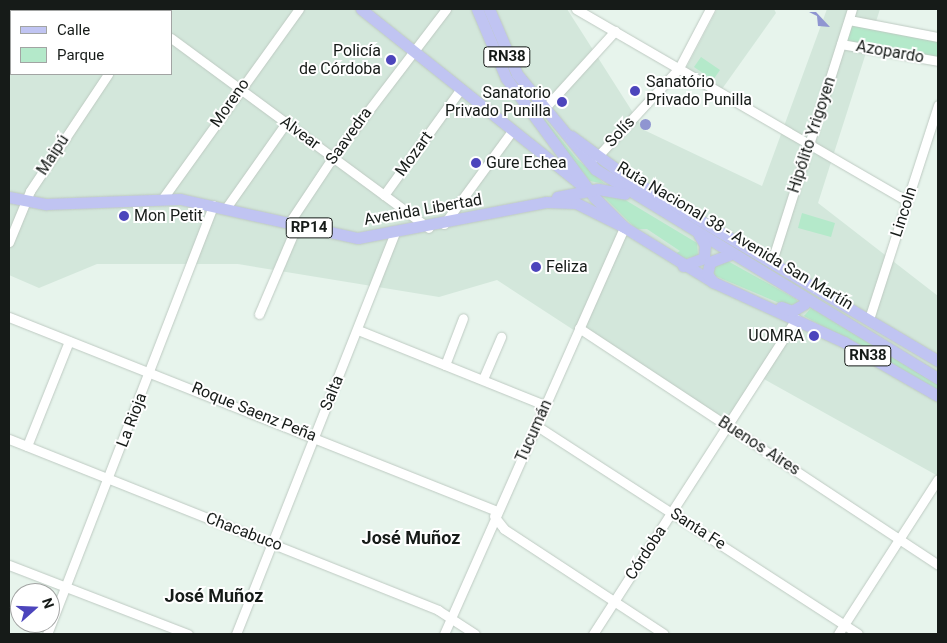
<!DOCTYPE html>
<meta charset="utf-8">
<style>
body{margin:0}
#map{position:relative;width:947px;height:643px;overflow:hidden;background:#e7f4ec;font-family:Roboto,sans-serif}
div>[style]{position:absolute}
.built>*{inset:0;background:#d3e7db}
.green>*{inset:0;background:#b4e9ca}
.water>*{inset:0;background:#8f95d1}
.round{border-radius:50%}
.roads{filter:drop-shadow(0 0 1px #becac2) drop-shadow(0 0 1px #becac2)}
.minor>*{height:9px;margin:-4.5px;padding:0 4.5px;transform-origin:4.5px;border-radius:4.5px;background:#fff}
.major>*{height:11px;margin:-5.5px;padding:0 5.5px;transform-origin:5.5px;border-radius:5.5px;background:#c0c4f2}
.dots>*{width:14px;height:14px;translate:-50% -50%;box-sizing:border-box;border:2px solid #fff;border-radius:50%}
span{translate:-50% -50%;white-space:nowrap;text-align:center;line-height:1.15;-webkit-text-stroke:4px #fff;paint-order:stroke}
.shield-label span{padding:1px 4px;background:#fff;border:1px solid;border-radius:4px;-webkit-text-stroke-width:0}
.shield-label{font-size:15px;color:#161b18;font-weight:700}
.poi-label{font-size:16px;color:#161b18}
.right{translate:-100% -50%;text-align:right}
.left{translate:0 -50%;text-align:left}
.street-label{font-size:16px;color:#161b18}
.neighbourhood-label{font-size:18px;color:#161b18;font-weight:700}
.frame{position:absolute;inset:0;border:10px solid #161b18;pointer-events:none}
.legend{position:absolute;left:10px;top:10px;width:162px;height:65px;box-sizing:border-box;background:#fff;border:1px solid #a2a4a3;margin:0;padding:6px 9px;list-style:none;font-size:15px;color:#161b18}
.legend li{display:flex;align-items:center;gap:10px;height:25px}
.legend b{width:25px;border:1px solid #a2a4a3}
.north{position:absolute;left:10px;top:583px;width:50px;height:50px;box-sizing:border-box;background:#fff;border:1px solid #a2a4a3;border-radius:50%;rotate:70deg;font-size:14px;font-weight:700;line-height:20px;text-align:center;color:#161b18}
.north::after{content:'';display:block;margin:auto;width:18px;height:22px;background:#4c45bc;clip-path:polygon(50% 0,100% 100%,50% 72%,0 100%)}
</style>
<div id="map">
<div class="built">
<i style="clip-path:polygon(evenodd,9px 9px,567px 9px,644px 130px,762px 186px,827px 9px,880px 9px,818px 203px,938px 296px,938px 476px,762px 378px,721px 426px,497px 280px,439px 297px,238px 264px,97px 264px,39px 288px,9px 275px,9px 9px,11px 11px,171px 11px,171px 74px,11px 74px,11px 11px)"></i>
<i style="clip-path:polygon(717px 9px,774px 9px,776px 13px,722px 89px,686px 68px)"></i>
</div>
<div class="green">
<i style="clip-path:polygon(480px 9px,526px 96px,577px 159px,605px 184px,590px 181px,539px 118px,511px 80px)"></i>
<i style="clip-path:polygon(849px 20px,938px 40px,938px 59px,841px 44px)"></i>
<i style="clip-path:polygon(701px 57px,720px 70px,713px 80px,694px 67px)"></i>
<i style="clip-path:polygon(602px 195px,622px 198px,697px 243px,698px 255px,686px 259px,675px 254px,680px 251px,647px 229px,636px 229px)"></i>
<i style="clip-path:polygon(802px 213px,835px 223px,831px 237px,798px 228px)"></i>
<i style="clip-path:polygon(724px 259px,796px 299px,798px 302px,791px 308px,713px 275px,712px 265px)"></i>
<i style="clip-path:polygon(811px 308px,938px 384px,938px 390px,804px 316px)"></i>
</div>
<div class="water">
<i style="clip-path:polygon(809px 12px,816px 12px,830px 27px,818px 26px,817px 16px)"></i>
<i class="round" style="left:639.5px;top:118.5px;width:11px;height:11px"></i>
</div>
<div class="roads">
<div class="minor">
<i style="left:132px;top:9px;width:4px;rotate:34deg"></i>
<i style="left:576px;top:9px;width:383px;rotate:30.1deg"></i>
<i style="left:153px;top:11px;width:3px;rotate:-45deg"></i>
<i style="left:9px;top:18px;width:4px;rotate:-63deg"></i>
<i style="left:849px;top:20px;width:91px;rotate:10.8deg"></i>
<i style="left:171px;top:38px;width:320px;rotate:36.4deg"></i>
<i style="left:841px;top:44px;width:98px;rotate:9.9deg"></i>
<i style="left:543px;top:110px;width:107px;rotate:-47.7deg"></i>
<i style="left:597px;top:157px;width:121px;rotate:-47.3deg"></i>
<i style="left:679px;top:68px;width:67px;rotate:-62.3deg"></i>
<i style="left:384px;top:195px;width:130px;rotate:-54.1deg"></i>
<i style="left:163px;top:198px;width:233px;rotate:-54.3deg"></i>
<i style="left:226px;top:208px;width:104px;rotate:-54.8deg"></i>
<i style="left:289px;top:223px;width:79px;rotate:-56.3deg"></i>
<i style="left:333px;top:157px;width:186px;rotate:-52.6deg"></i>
<i style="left:444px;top:224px;width:115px;rotate:-53.8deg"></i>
<i style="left:9px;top:242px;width:55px;rotate:-67.6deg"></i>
<i style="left:30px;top:191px;width:141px;rotate:-56.3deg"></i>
<i style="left:772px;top:261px;width:264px;rotate:-72.4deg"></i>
<i style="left:259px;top:314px;width:97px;rotate:-66.9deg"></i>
<i style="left:9px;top:317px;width:525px;rotate:21.68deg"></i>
<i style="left:869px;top:319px;width:225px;rotate:-72.1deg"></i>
<i style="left:579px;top:328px;width:430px;rotate:33.4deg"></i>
<i style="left:358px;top:330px;width:201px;rotate:21.9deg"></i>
<i style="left:445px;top:365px;width:50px;rotate:-69deg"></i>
<i style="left:483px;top:379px;width:46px;rotate:-66.8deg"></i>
<i style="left:537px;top:426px;width:382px;rotate:32.9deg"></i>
<i style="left:9px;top:439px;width:462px;rotate:21.7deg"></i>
<i style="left:438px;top:610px;width:44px;rotate:33deg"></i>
<i style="left:27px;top:446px;width:113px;rotate:-68.2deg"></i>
<i style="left:494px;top:516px;width:16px;rotate:52deg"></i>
<i style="left:504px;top:529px;width:191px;rotate:33.3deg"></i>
<i style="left:9px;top:565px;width:192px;rotate:21.1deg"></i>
<i style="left:47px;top:634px;width:460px;rotate:-68.8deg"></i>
<i style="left:236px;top:634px;width:430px;rotate:-68.4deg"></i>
<i style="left:444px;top:634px;width:445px;rotate:-66.1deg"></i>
<i style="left:593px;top:634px;width:375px;rotate:-57.2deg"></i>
<i style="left:838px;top:634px;width:184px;rotate:-57.2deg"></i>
</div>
<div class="major">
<i style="left:361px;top:9px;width:290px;rotate:38.6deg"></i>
<i style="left:477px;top:9px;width:75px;rotate:67.2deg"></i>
<i style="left:506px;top:78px;width:148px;rotate:53.5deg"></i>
<i style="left:594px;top:197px;width:42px;rotate:45deg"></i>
<i style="left:624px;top:227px;width:105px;rotate:31.7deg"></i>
<i style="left:713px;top:282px;width:144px;rotate:24.6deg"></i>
<i style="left:844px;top:342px;width:108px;rotate:29.9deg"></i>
<i style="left:489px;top:9px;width:71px;rotate:66.7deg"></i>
<i style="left:517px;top:74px;width:123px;rotate:50.6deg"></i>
<i style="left:595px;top:169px;width:402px;rotate:31.4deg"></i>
<i style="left:571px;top:136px;width:69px;rotate:36.2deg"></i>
<i style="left:627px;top:177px;width:361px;rotate:30.6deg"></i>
<i style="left:9px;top:197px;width:38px;rotate:11deg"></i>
<i style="left:46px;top:204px;width:134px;rotate:-2.1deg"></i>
<i style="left:180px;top:199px;width:182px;rotate:12.4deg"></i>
<i style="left:358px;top:238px;width:191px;rotate:-10.8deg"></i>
<i style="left:546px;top:202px;width:30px;rotate:2deg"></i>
<i style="left:576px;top:203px;width:54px;rotate:26.6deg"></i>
<i style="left:557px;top:197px;width:42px;rotate:-11deg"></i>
<i style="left:598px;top:189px;width:27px;rotate:10deg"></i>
<i style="left:683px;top:266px;width:22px;rotate:-21deg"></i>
<i style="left:704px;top:258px;width:13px;rotate:-86deg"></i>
<i style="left:705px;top:245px;width:12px;rotate:-121deg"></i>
<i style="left:713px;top:282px;width:10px;rotate:-127deg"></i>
<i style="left:707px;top:274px;width:12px;rotate:-76deg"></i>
<i style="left:710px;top:262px;width:22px;rotate:-21deg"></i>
<i style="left:781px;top:307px;width:12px;rotate:20deg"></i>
<i style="left:792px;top:311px;width:14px;rotate:-30deg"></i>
</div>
</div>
<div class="dots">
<i style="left:391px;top:60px;background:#4c45bc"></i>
<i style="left:635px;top:91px;background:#4c45bc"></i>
<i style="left:562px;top:102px;background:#4c45bc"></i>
<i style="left:476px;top:163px;background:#4c45bc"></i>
<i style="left:124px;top:216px;background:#4c45bc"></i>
<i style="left:536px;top:267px;background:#4c45bc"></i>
<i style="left:814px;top:336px;background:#4c45bc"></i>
</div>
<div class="shield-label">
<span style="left:507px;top:57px">RN38</span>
<span style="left:309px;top:228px">RP14</span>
<span style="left:868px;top:356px">RN38</span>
</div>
<div class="poi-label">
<span class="right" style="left:381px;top:60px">Policía<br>de Córdoba</span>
<span class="left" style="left:646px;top:91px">Sanatório<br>Privado Punilla</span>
<span class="right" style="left:551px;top:102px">Sanatorio<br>Privado Punilla</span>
<span class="left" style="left:486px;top:163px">Gure Echea</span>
<span class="left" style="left:134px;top:216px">Mon Petit</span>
<span class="left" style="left:546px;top:267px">Feliza</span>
<span class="right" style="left:804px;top:336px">UOMRA</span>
</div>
<div class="street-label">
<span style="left:890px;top:52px;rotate:10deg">Azopardo</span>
<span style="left:230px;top:103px;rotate:-55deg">Moreno</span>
<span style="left:620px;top:132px;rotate:-47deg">Solís</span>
<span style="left:300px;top:133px;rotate:36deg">Alvear</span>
<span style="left:812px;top:135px;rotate:-72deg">Hipólito Yrigoyen</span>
<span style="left:349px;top:136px;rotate:-54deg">Saavedra</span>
<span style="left:414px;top:154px;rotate:-54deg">Mozart</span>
<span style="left:53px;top:155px;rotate:-57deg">Maipú</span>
<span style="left:423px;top:210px;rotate:-10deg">Avenida Libertad</span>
<span style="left:904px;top:212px;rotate:-72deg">Lincoln</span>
<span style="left:735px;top:236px;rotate:31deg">Ruta Nacional 38 - Avenida San Martín</span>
<span style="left:332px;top:393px;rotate:-68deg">Salta</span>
<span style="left:254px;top:412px;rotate:22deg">Roque Saenz Peña</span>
<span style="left:132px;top:420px;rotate:-69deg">La Rioja</span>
<span style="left:534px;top:431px;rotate:-66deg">Tucumán</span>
<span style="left:759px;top:446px;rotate:33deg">Buenos Aires</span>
<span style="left:698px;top:529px;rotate:33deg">Santa Fe</span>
<span style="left:244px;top:532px;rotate:21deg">Chacabuco</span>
<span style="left:646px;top:553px;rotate:-57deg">Córdoba</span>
</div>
<div class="neighbourhood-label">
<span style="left:411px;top:538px">José Muñoz</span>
<span style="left:214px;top:596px">José Muñoz</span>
</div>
<div class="frame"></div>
<ul class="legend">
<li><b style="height:6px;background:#c0c4f2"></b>Calle</li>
<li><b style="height:14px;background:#b4e9ca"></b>Parque</li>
</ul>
<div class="north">N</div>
</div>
